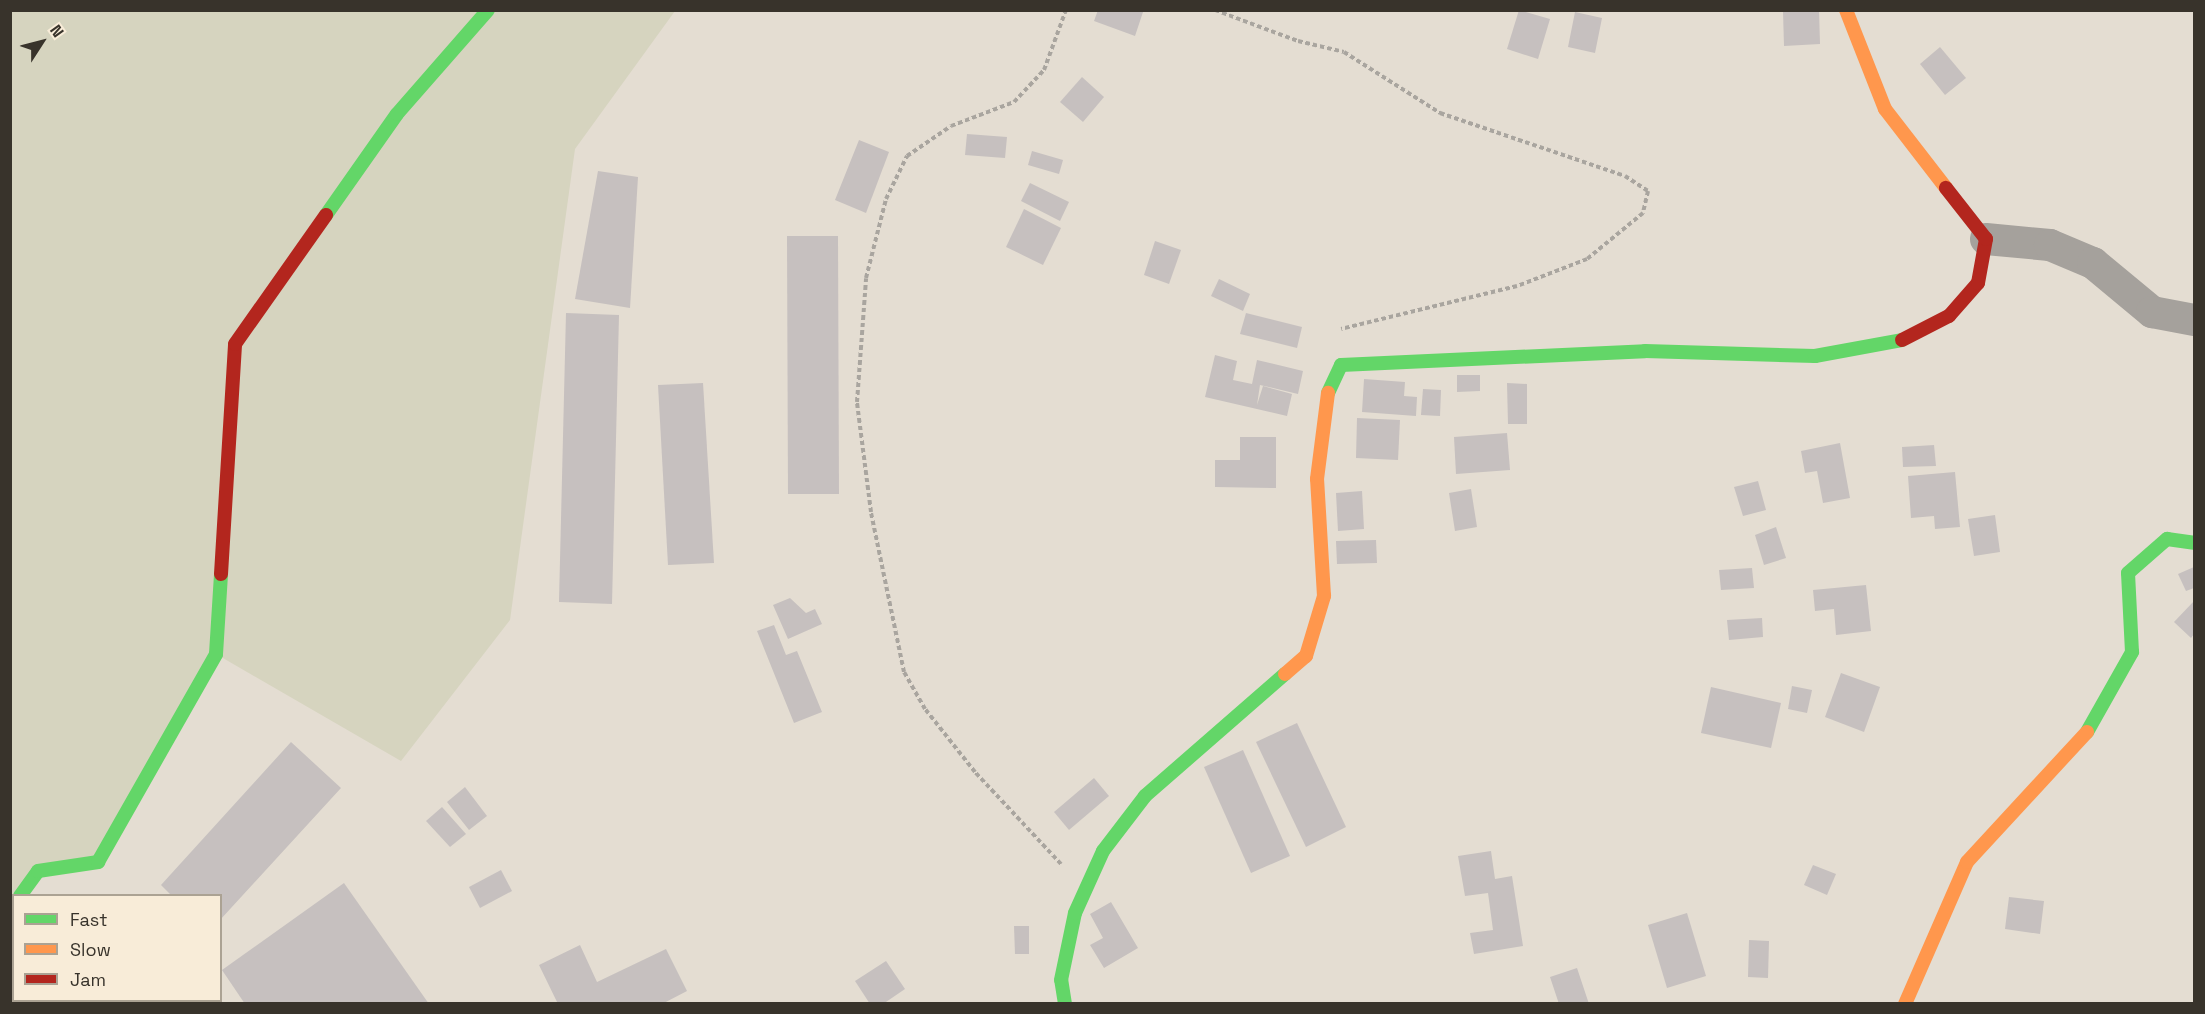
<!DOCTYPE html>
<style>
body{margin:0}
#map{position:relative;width:2205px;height:1014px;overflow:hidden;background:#e4ddd2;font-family:"Space Grotesk",sans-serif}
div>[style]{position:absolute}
.green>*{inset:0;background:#d6d4bf}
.building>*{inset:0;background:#c6c0bf}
.path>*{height:4px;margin-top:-2px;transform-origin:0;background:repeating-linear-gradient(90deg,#a9a59f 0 4.5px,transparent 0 7.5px)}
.street>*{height:32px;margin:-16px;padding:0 16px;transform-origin:16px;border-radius:16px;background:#a5a19c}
.fast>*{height:14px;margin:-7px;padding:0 7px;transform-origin:7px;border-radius:7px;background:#63d668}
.slow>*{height:14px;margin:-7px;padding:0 7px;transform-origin:7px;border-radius:7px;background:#ff974d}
.jam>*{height:14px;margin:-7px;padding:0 7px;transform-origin:7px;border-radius:7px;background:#b3261e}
span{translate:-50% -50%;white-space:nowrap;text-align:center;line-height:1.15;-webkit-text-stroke:5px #f8ecd8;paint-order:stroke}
.frame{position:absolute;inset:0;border:12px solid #38332b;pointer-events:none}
.legend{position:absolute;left:12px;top:894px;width:210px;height:108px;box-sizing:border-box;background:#f8ecd8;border:2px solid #aba293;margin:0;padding:8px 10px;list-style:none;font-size:18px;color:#38332b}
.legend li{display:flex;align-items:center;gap:12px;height:30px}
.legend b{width:30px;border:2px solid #aba293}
.north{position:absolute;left:12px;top:12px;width:60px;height:60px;-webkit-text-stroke:4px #f8ecd8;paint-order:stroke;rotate:54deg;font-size:16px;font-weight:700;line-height:24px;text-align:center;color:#38332b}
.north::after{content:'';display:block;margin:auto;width:21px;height:27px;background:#38332b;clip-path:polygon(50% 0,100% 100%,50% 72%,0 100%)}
</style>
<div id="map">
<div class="green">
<i style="clip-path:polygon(11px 11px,675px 11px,575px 149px,510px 620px,401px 761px,216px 654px,98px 862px,38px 871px,11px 908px)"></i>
</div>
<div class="building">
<i style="clip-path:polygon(1098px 10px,1139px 10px,1143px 12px,1135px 36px,1094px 21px)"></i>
<i style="clip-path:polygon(1519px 10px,1550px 19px,1538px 59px,1507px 49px)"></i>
<i style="clip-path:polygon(1819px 10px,1820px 44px,1784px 46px,1783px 11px)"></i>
<i style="clip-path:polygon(1575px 12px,1602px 18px,1595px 53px,1568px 47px)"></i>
<i style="clip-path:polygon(1940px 47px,1966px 78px,1945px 95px,1920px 64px)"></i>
<i style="clip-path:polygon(1082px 77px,1104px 97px,1083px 122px,1060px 102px)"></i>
<i style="clip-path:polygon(967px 134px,1007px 137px,1005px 158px,965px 155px)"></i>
<i style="clip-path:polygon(859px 140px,889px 152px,866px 213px,835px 200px)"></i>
<i style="clip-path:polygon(1032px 151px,1063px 160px,1059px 174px,1028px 165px)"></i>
<i style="clip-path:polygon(598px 171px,638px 177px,630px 308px,575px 299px)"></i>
<i style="clip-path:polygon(1030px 183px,1069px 202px,1060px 221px,1021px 201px)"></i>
<i style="clip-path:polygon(1024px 209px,1061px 228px,1043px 265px,1006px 247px)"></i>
<i style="clip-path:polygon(787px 236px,838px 236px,839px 494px,788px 494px)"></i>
<i style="clip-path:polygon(1155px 241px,1181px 250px,1169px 284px,1144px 275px)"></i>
<i style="clip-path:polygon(1219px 279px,1250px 294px,1243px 311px,1211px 296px)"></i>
<i style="clip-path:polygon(566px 313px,619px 315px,612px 604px,559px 602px)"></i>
<i style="clip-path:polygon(1246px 313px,1302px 327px,1297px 348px,1240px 334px)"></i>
<i style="clip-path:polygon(1215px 355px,1237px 361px,1233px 380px,1252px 384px,1257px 360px,1303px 371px,1298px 394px,1260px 385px,1257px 405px,1263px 386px,1292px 394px,1287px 416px,1205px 397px)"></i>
<i style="clip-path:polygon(1457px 375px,1480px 375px,1480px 391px,1457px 392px)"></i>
<i style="clip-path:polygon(1364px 379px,1405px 382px,1404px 396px,1417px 397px,1416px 416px,1362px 412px)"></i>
<i style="clip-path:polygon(703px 383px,714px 563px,668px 565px,658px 385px)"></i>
<i style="clip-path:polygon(1507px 383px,1527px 384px,1527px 424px,1508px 424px)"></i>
<i style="clip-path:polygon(1423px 389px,1441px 390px,1440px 416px,1421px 415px)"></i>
<i style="clip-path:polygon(1357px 418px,1400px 420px,1398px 460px,1356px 458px)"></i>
<i style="clip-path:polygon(1507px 433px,1510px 470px,1456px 474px,1454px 437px)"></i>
<i style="clip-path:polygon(1240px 437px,1276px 437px,1276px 488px,1215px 487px,1215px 460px,1240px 460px)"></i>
<i style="clip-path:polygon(1840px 443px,1850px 498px,1823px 503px,1817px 471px,1805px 473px,1801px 451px)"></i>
<i style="clip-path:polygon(1934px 445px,1936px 466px,1903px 467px,1902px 447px)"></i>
<i style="clip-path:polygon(1955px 472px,1960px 527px,1935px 529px,1934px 516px,1911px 518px,1908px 476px)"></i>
<i style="clip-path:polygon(1758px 481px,1766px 510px,1743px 516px,1734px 487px)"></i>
<i style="clip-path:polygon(1471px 489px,1477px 527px,1455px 531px,1449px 493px)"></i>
<i style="clip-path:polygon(1362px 491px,1364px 529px,1338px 531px,1336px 493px)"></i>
<i style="clip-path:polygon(1995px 515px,2000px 552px,1974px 556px,1968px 519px)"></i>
<i style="clip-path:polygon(1776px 527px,1786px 558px,1764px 565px,1755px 535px)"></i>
<i style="clip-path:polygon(1376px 540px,1377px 563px,1337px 564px,1336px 541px)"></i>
<i style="clip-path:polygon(2194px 567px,2194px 588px,2186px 591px,2178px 574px)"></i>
<i style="clip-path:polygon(1752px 568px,1754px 588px,1721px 590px,1719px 570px)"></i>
<i style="clip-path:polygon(1866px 585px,1871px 631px,1836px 635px,1834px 609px,1815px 611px,1813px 590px)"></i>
<i style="clip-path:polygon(790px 598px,806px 613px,815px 609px,822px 624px,788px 639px,773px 605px)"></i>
<i style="clip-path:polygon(2194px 601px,2194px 634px,2191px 638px,2174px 622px)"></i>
<i style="clip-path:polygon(1762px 618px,1763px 637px,1729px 640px,1727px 620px)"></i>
<i style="clip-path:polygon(774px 625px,786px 655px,797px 651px,822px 712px,794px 723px,757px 631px)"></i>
<i style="clip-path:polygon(1841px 673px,1880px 687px,1864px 732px,1825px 717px)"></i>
<i style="clip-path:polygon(1792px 686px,1812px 690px,1807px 713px,1788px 709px)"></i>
<i style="clip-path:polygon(1711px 687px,1781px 703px,1771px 748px,1701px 733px)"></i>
<i style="clip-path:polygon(1297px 723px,1346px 827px,1306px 847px,1256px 742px)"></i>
<i style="clip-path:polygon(291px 742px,341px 788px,220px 920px,220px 896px,172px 896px,161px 885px)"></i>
<i style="clip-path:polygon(1243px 750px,1290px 856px,1251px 873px,1204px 767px)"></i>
<i style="clip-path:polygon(1094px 778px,1109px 796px,1069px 830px,1054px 812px)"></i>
<i style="clip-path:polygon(465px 787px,487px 816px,469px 830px,447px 802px)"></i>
<i style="clip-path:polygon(442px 807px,466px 834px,450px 847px,426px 821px)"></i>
<i style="clip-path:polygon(1491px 851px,1495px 879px,1512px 876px,1523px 946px,1474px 954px,1470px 933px,1493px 930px,1488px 893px,1465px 896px,1458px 856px)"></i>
<i style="clip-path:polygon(1813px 865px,1836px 874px,1827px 895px,1804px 885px)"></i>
<i style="clip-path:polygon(501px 870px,512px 891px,480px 908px,469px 887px)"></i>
<i style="clip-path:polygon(344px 883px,429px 1004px,245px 1004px,222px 970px)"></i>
<i style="clip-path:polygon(2009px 897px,2044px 901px,2040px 934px,2005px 929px)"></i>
<i style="clip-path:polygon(1111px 902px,1138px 948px,1104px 968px,1090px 945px,1103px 938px,1090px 914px)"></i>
<i style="clip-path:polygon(1687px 913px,1706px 976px,1667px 988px,1648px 925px)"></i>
<i style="clip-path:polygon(1014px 926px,1029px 926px,1029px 954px,1015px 954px)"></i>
<i style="clip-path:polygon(1749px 940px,1769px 941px,1768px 978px,1748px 977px)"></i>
<i style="clip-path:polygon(580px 945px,597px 982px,666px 949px,687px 991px,662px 1004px,558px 1004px,539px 965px)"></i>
<i style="clip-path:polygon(886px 961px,905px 989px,883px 1004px,870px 1004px,855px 981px)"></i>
<i style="clip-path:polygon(1577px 968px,1589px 1004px,1559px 1004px,1550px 977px)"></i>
<i style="clip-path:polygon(50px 1000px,110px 1000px,49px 1004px)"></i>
</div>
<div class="path">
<i style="left:1215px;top:10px;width:89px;rotate:20.5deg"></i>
<i style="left:1298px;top:41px;width:47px;rotate:13.4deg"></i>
<i style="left:1344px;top:52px;width:114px;rotate:32.4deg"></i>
<i style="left:1440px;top:113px;width:195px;rotate:18.8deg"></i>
<i style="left:1625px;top:176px;width:27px;rotate:33deg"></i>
<i style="left:1648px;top:191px;width:23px;rotate:103deg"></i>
<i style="left:1643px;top:213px;width:72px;rotate:140.6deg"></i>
<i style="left:1587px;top:259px;width:75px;rotate:158.9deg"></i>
<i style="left:1517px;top:286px;width:181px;rotate:166.3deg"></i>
<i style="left:1061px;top:864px;width:126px;rotate:-133.1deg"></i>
<i style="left:975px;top:772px;width:80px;rotate:-128.4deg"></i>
<i style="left:925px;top:709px;width:43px;rotate:-119.6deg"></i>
<i style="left:904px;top:672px;width:163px;rotate:-101.7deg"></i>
<i style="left:871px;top:512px;width:111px;rotate:-97.3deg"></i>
<i style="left:857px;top:402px;width:124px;rotate:-85.8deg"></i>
<i style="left:866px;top:278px;width:81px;rotate:-75.8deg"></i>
<i style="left:886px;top:199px;width:48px;rotate:-64deg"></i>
<i style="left:907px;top:156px;width:53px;rotate:-34.3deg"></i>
<i style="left:951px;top:126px;width:67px;rotate:-20.9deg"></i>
<i style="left:1014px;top:102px;width:44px;rotate:-46.8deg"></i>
<i style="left:1044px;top:70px;width:64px;rotate:-69.9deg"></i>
</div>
<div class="street">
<i style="left:1986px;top:239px;width:64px;rotate:5.4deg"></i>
<i style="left:2050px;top:245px;width:47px;rotate:22.7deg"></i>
<i style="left:2093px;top:263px;width:77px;rotate:39.7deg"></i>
<i style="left:2152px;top:312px;width:43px;rotate:10.8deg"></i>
<i style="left:10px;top:940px;width:6px;rotate:51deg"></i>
<i style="left:18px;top:1000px;width:4px;rotate:90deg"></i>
</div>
<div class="fast">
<i style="left:326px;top:215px;width:123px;rotate:-54.9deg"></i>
<i style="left:397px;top:114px;width:138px;rotate:-48.8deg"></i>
<i style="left:1328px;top:393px;width:31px;rotate:-65deg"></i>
<i style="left:1341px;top:365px;width:304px;rotate:-2.6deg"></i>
<i style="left:1645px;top:351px;width:170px;rotate:1.7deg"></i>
<i style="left:1815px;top:356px;width:88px;rotate:-10.4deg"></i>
<i style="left:2087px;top:732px;width:92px;rotate:-60.6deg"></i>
<i style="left:2132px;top:652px;width:79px;rotate:-92.9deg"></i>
<i style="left:2128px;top:573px;width:52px;rotate:-41.1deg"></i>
<i style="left:2167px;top:539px;width:27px;rotate:8deg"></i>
<i style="left:20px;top:896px;width:31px;rotate:-54deg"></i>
<i style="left:38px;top:871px;width:61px;rotate:-8.5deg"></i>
<i style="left:98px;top:862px;width:239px;rotate:-60.4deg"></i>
<i style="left:216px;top:654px;width:80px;rotate:-86.4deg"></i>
<i style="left:1065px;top:1004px;width:24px;rotate:-99deg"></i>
<i style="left:1061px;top:980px;width:68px;rotate:-78.2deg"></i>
<i style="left:1075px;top:913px;width:68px;rotate:-65.7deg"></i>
<i style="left:1103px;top:851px;width:69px;rotate:-52.6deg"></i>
<i style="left:1145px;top:796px;width:186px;rotate:-41.1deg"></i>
</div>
<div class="slow">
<i style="left:1846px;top:10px;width:106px;rotate:68.5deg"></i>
<i style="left:1885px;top:109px;width:100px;rotate:52.3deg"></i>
<i style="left:1285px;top:674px;width:28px;rotate:-41deg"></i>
<i style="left:1306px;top:656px;width:63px;rotate:-73.3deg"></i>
<i style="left:1324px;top:596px;width:117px;rotate:-93.4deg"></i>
<i style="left:1317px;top:479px;width:87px;rotate:-82.7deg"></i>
<i style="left:1905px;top:1004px;width:155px;rotate:-66.4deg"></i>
<i style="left:1967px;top:862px;width:177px;rotate:-47.3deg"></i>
</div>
<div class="jam">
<i style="left:1902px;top:340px;width:53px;rotate:-27.1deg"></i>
<i style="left:1949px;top:316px;width:44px;rotate:-48.7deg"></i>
<i style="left:1978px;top:283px;width:45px;rotate:-79.7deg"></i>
<i style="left:1986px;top:239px;width:65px;rotate:-128.1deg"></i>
<i style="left:221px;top:574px;width:230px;rotate:-86.5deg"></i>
<i style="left:235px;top:344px;width:158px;rotate:-54.8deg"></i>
</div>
<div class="frame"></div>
<ul class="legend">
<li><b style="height:8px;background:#63d668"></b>Fast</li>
<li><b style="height:8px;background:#ff974d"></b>Slow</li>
<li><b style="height:8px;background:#b3261e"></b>Jam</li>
</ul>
<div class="north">N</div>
</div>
